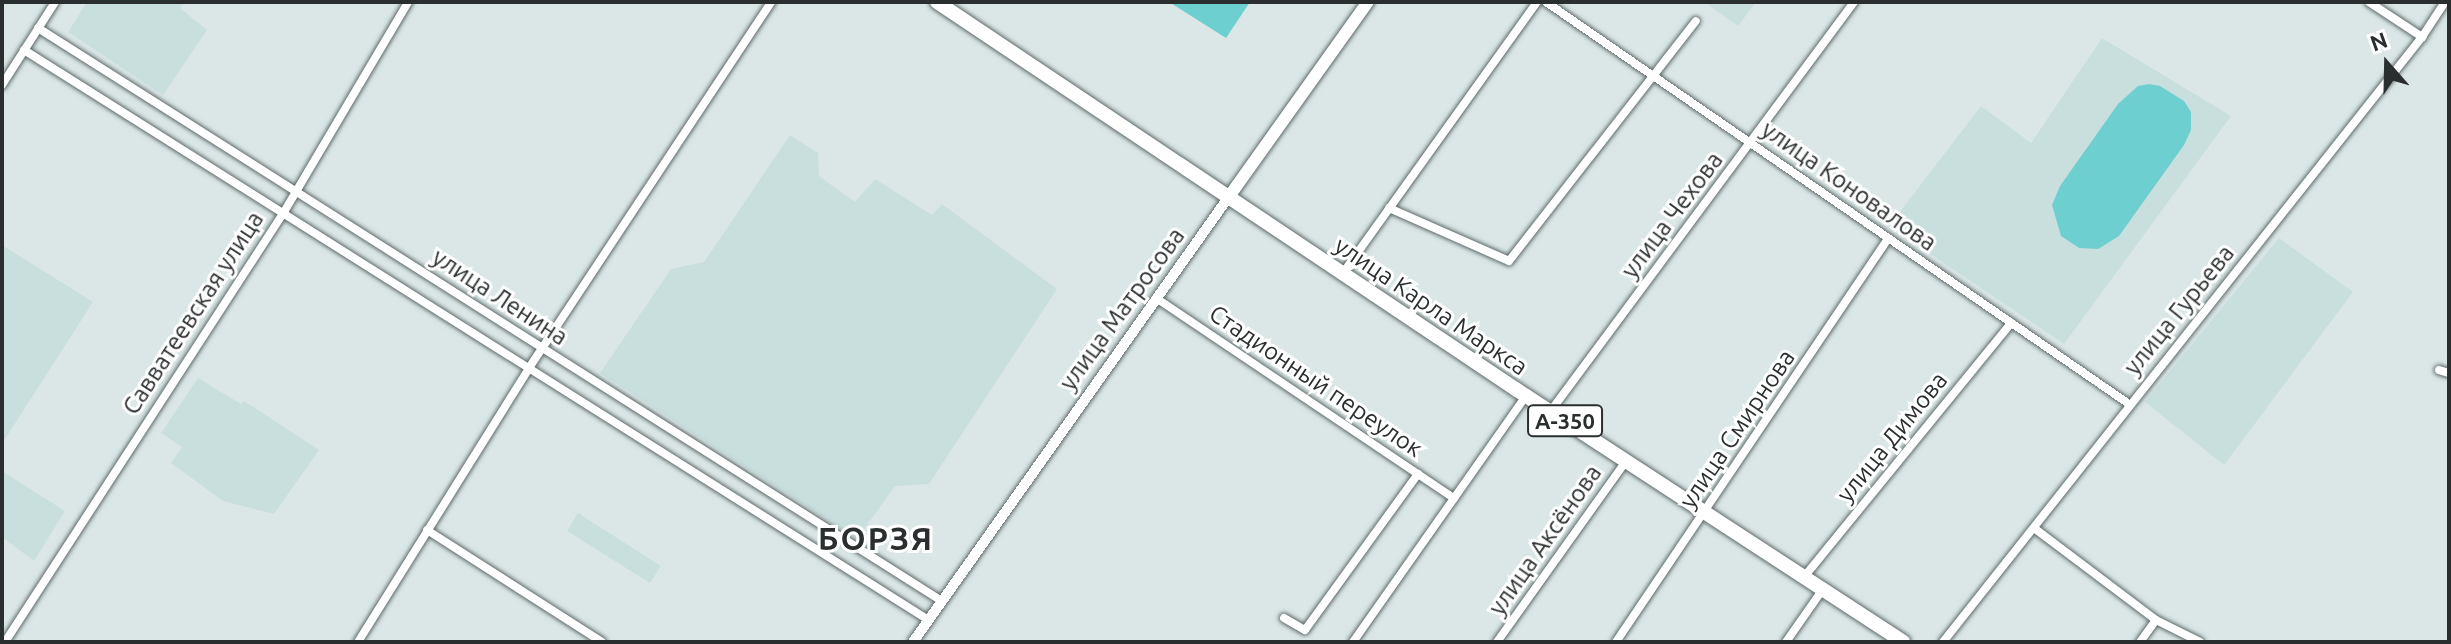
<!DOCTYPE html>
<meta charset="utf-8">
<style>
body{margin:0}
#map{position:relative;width:2451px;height:644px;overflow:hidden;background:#dbe7e7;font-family:Ubuntu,sans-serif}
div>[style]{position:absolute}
.built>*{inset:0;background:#c9dfde}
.green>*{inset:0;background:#6ecfd0}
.roads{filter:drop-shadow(0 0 2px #5f6a6a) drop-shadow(0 0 2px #5f6a6a)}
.minor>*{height:8px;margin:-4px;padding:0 4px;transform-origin:4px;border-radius:4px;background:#fff}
.tertiary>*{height:10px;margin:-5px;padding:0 5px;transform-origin:5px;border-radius:5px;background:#fff}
.secondary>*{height:12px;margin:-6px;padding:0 6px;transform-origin:6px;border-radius:6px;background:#fff}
.trunk>*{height:14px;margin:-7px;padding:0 7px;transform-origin:7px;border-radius:7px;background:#fff}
span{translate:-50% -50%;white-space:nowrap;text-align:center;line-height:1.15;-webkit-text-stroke:6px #fff;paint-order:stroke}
.shield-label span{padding:2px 6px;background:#fff;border:2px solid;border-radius:6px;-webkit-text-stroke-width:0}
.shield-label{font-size:22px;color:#2a2e2e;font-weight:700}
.street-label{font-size:24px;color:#2a2e2e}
.district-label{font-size:32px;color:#2a2e2e;font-weight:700;letter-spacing:2px}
.frame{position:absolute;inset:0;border:4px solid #2a2e2e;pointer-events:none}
.north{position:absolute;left:2347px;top:24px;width:80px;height:80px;-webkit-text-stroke:6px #fff;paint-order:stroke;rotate:340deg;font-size:22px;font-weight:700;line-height:32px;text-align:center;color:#2a2e2e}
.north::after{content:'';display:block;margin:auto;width:28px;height:36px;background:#2a2e2e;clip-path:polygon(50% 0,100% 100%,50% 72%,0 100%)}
</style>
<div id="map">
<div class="built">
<i style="clip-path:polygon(87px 2px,184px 2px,180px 8px,207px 30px,163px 95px,68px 32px)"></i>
<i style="clip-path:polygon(1704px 2px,1756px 2px,1738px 26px)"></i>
<i style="clip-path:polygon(2102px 38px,2231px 116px,2064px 344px,1889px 226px,1981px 106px,2031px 143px)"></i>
<i style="clip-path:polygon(790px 135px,818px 153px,819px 176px,855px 202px,875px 179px,932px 215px,942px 204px,1057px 289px,929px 484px,895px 486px,857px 539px,600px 373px,671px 269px,704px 262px)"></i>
<i style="clip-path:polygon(2279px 238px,2353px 292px,2224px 465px,2145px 402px)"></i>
<i style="clip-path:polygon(2px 245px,93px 302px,5px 439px,2px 437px)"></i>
<i style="clip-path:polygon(198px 378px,241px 404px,244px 401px,319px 450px,274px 514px,223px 501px,171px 463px,182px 447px,161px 433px)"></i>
<i style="clip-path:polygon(2px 471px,65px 511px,34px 561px,2px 537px)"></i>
<i style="clip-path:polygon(578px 513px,661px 566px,650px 583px,567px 531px)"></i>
</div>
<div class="green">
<i style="clip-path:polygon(1169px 2px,1250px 2px,1226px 38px)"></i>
<i style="clip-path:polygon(2149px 84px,2160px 86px,2184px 101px,2191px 112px,2191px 130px,2184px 145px,2119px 236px,2098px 249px,2079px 248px,2061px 236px,2052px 205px,2060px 186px,2118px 104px,2138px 86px)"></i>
</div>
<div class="roads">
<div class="minor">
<i style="left:1546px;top:2px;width:708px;rotate:34.59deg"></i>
<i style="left:2369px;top:2px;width:64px;rotate:33.4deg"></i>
<i style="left:38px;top:28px;width:1068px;rotate:32.38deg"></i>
<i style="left:24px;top:50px;width:1067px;rotate:32.22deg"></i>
<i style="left:2px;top:85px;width:98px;rotate:-57.4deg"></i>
<i style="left:1389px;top:208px;width:131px;rotate:23.8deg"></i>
<i style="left:1509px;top:261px;width:304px;rotate:-52.1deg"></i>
<i style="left:1343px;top:273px;width:333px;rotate:-54.4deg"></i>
<i style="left:1156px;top:298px;width:359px;rotate:33.9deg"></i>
<i style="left:2439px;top:370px;width:10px;rotate:17deg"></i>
<i style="left:1550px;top:412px;width:510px;rotate:-53.44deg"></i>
<i style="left:2034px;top:528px;width:153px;rotate:37deg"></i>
<i style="left:2156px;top:620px;width:49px;rotate:26.6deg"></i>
<i style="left:427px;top:530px;width:208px;rotate:32.6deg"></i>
<i style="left:1804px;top:577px;width:328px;rotate:-50.8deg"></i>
<i style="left:1284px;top:618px;width:24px;rotate:30deg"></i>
<i style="left:1305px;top:630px;width:193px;rotate:-54.1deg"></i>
<i style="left:5px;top:642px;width:513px;rotate:-57.02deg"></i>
<i style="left:284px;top:212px;width:244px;rotate:-59.4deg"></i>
<i style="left:358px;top:642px;width:323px;rotate:-58deg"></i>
<i style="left:529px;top:368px;width:439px;rotate:-56.5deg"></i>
<i style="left:1353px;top:642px;width:301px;rotate:-54.9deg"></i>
<i style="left:1497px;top:642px;width:222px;rotate:-54.5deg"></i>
<i style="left:1616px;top:642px;width:487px;rotate:-56deg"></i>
<i style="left:1786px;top:642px;width:65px;rotate:-55.1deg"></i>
<i style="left:1943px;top:642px;width:772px;rotate:-51.63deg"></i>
<i style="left:2422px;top:37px;width:42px;rotate:-56.7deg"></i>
<i style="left:2140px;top:642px;width:27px;rotate:-54deg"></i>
</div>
<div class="tertiary">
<i style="left:913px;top:642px;width:544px;rotate:-54.65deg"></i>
</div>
<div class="secondary">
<i style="left:1228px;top:198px;width:241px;rotate:-54.5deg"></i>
</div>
<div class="trunk">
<i style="left:937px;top:2px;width:698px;rotate:33.78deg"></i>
<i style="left:1517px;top:390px;width:461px;rotate:33.1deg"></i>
</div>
</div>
<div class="shield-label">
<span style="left:1565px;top:421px">А-350</span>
</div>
<div class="street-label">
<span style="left:1849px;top:186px;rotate:35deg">улица Коновалова</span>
<span style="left:1672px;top:215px;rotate:-53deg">улица Чехова</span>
<span style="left:500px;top:297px;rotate:33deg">улица Ленина</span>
<span style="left:1431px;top:306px;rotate:34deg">улица Карла Маркса</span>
<span style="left:1122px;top:309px;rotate:-54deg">улица Матросова</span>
<span style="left:2179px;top:310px;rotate:-51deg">улица Гурьева</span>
<span style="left:193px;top:313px;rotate:-57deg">Савватеевская улица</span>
<span style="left:1316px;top:381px;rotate:34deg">Стадионный переулок</span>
<span style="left:1737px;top:429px;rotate:-56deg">улица Смирнова</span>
<span style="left:1892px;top:437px;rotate:-51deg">улица Димова</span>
<span style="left:1545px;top:540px;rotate:-55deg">улица Аксёнова</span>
</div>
<div class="district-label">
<span style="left:876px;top:538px">БОРЗЯ</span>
</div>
<div class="frame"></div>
<div class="north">N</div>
</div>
